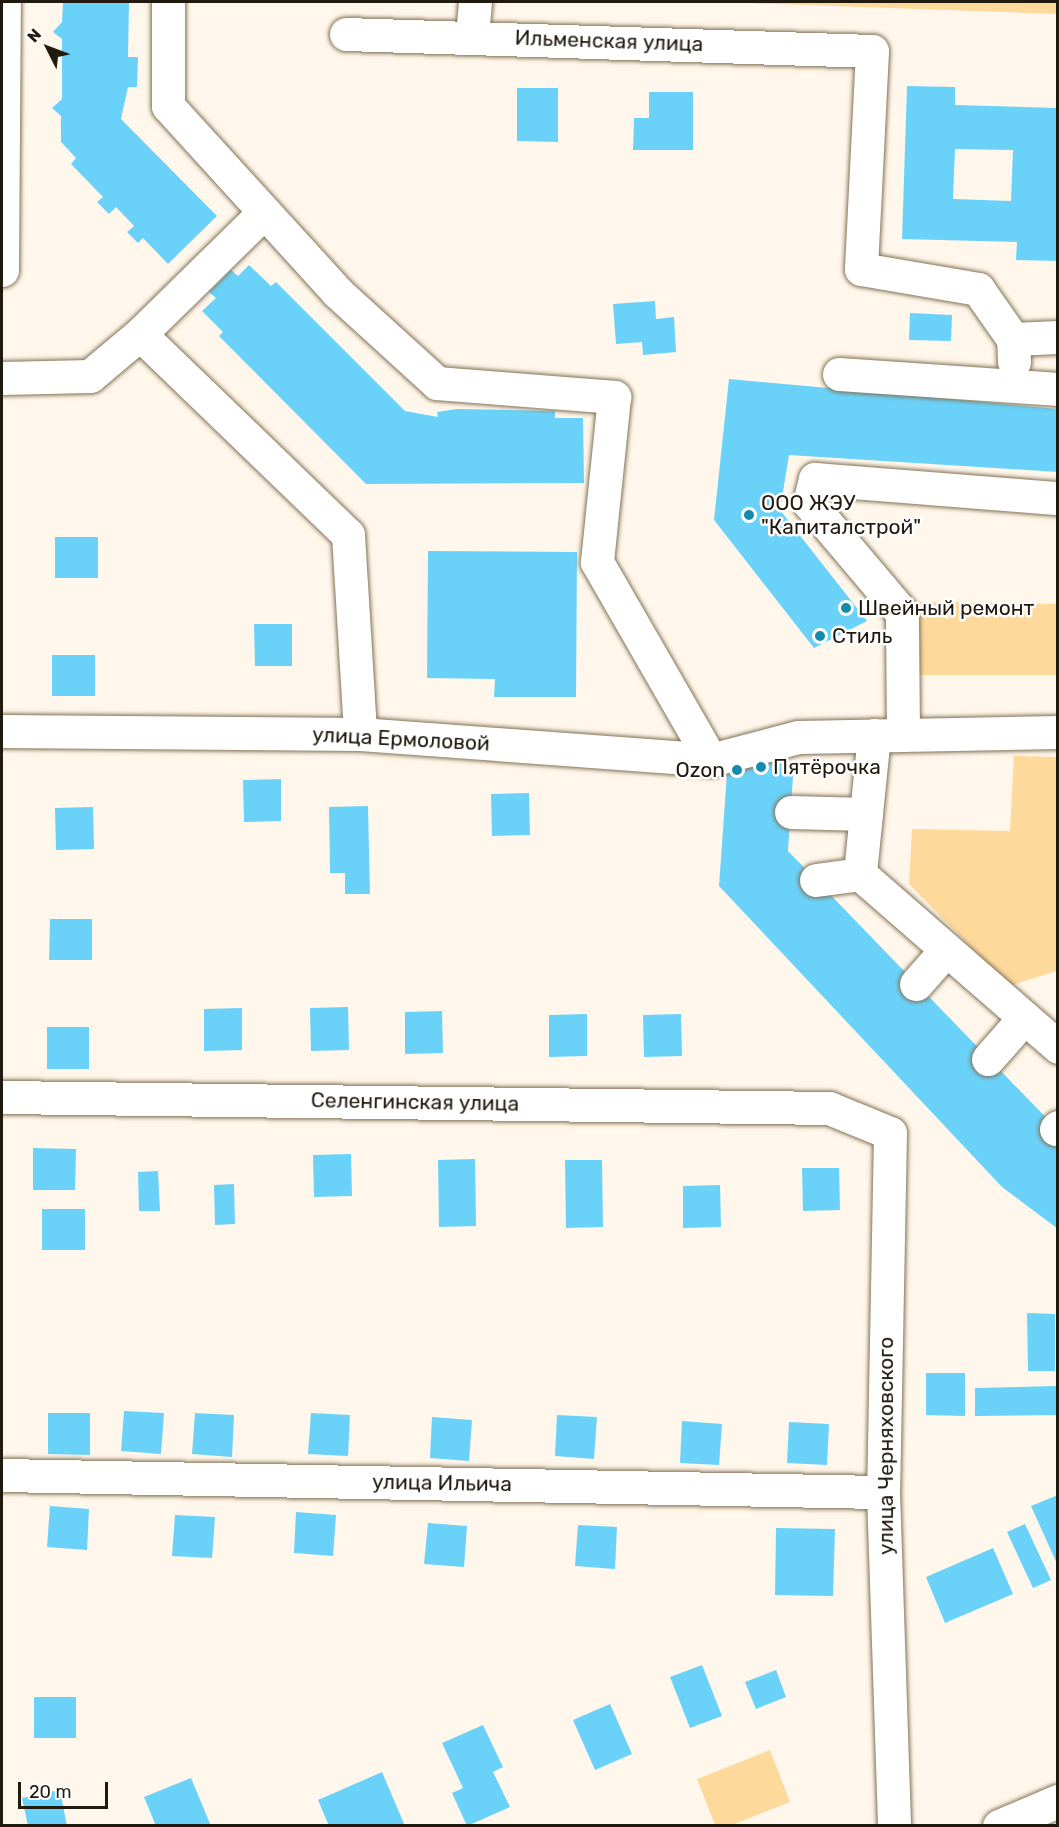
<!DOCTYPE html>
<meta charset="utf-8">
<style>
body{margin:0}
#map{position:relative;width:1059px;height:1827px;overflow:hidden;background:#fff7eb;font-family:Rubik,sans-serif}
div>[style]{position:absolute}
.green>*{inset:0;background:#fed99c}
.building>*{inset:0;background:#6ad2f9}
.roads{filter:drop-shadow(0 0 2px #837256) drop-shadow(0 0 2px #837256)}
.minor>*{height:33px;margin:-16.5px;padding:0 16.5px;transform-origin:16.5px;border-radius:16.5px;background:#fff}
.dots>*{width:16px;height:16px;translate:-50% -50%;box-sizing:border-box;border:3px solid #fff;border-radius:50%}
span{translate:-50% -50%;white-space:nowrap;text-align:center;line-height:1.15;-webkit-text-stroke:5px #fff;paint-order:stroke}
.street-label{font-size:21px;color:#211a0f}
.poi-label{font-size:21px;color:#211a0f}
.left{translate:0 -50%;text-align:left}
.right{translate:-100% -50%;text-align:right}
.frame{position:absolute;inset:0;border:3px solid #211a0f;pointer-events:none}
.north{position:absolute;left:18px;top:18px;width:60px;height:60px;-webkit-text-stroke:4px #fff;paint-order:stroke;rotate:312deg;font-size:16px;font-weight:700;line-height:24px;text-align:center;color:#211a0f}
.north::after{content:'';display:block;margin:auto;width:21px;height:27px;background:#211a0f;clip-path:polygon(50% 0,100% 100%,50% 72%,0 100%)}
.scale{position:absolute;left:18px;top:1782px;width:90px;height:27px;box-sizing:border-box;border:3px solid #211a0f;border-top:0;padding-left:8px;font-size:18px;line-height:21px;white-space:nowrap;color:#211a0f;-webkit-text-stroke:4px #fff;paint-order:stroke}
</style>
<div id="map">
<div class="green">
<i style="clip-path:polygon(718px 2px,1057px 2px,1058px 14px,1057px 14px)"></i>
<i style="clip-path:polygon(875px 601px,1057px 604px,1057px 675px,920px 675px)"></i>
<i style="clip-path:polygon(1014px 756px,1057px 757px,1057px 971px,1009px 986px,909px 884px,912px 829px,1010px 831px)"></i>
<i style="clip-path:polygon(770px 1750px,790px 1802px,732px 1825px,715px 1825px,697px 1779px)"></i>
</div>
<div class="building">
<i style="clip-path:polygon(63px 2px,129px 2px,128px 57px,138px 57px,137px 87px,128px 87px,121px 119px,217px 216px,168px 264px,143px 238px,138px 243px,127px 232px,134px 226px,116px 207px,109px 214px,97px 202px,103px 197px,71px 164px,76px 158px,61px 142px,61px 116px,52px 108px,62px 99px,62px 39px,53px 32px,62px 22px)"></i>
<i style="clip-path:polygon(evenodd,907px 86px,955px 87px,955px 105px,1058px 108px,1058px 261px,1016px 260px,1017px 242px,902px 239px,907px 86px,955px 149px,1013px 150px,1011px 201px,953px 199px,955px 149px)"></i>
<i style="clip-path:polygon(517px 88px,558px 88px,558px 142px,517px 141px)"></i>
<i style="clip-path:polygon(649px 92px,693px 92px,693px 150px,633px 150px,634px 118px,649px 118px)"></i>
<i style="clip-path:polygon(249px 265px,271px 286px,276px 282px,405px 411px,438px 417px,437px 412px,457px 409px,555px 411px,555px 418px,583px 418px,584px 483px,366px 484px,219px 336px,223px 332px,202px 311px,216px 298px,209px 292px,231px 270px,238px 276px)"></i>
<i style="clip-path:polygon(655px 301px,656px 319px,674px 317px,676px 352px,643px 355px,642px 342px,616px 344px,613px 304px)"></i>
<i style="clip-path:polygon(910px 313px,952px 315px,951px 341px,909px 340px)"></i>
<i style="clip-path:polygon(729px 379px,1058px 409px,1058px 472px,789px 455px,780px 510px,867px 621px,814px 648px,714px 520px)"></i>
<i style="clip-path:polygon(55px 537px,98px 537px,98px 578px,55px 578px)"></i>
<i style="clip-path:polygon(428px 551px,577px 552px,576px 697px,494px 697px,495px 679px,427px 678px)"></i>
<i style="clip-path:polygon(254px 624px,292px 624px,292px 666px,255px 666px)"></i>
<i style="clip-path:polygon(52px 655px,95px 655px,95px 696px,52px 696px)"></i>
<i style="clip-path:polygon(728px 759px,794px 762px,788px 851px,1058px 1130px,1058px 1229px,1002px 1187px,719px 886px)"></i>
<i style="clip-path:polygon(281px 779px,281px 821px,244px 822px,243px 780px)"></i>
<i style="clip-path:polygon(529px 793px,530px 835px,492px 836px,491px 794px)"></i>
<i style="clip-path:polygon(368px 806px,370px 894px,345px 894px,345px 873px,330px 873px,329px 807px)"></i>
<i style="clip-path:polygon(93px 807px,94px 849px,56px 850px,55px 808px)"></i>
<i style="clip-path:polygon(50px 919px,92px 919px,92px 960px,49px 960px)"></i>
<i style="clip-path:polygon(348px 1007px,349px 1050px,311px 1051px,310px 1008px)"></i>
<i style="clip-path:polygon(242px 1008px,242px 1050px,204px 1051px,204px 1009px)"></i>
<i style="clip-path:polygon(442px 1011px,443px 1053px,405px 1054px,405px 1012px)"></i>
<i style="clip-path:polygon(587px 1014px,587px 1056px,549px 1057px,549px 1015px)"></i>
<i style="clip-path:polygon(681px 1014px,682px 1056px,644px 1057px,643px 1015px)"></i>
<i style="clip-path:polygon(47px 1027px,89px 1027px,89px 1069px,47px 1069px)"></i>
<i style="clip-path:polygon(33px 1148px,76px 1149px,75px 1190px,33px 1190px)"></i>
<i style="clip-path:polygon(351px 1154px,352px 1196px,314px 1197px,313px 1155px)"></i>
<i style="clip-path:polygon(475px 1159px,476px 1226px,439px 1227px,438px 1160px)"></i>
<i style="clip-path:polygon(565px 1160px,602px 1160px,603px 1227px,566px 1228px)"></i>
<i style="clip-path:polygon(802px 1168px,839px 1168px,840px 1210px,803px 1211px)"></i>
<i style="clip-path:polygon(158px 1171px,160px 1211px,139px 1211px,138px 1172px)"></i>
<i style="clip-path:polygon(234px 1184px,235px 1224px,215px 1225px,214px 1185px)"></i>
<i style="clip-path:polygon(720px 1185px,721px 1227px,683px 1228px,683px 1186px)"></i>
<i style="clip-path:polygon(42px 1209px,85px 1209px,85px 1250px,42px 1250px)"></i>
<i style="clip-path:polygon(1027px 1313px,1055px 1314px,1055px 1371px,1028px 1371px)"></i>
<i style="clip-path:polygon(926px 1373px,965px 1373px,965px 1416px,926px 1415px)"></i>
<i style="clip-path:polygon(1056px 1386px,1056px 1415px,975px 1416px,975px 1388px)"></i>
<i style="clip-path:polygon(124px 1411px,164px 1413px,161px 1454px,121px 1451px)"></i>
<i style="clip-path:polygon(48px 1413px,90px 1413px,90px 1455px,48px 1454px)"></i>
<i style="clip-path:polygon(195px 1413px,234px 1415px,232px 1457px,192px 1454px)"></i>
<i style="clip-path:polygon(311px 1413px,350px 1415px,348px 1456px,308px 1454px)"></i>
<i style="clip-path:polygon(557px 1415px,597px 1417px,594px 1459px,555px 1456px)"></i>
<i style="clip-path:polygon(432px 1417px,472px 1420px,469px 1461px,430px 1458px)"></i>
<i style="clip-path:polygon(682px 1421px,722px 1424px,719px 1465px,680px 1463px)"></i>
<i style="clip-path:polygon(789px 1422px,829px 1424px,827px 1465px,787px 1463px)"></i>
<i style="clip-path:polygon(1058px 1495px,1058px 1566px,1031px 1506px)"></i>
<i style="clip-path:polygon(50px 1506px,89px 1509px,87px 1550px,47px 1547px)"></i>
<i style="clip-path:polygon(296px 1512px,336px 1515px,333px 1556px,294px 1553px)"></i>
<i style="clip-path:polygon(175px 1515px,215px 1517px,212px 1558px,172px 1556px)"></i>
<i style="clip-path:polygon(428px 1523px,467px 1526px,464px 1567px,424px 1564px)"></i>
<i style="clip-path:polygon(1025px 1524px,1051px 1580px,1033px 1588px,1007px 1532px)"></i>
<i style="clip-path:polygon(578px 1525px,617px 1527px,615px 1569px,575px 1566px)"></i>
<i style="clip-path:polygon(776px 1528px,835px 1529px,833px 1596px,775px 1595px)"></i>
<i style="clip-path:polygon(993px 1548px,1013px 1594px,945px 1623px,926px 1577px)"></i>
<i style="clip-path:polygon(702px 1665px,722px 1716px,690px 1728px,670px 1677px)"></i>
<i style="clip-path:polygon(776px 1670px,786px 1697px,756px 1709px,745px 1682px)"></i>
<i style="clip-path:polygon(34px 1697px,76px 1697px,76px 1738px,34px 1738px)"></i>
<i style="clip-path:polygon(610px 1704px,632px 1754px,595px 1770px,573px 1720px)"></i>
<i style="clip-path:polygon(483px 1725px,503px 1767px,493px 1772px,510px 1807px,467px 1826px,452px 1793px,463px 1788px,442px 1743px)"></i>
<i style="clip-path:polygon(382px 1772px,405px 1826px,329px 1826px,318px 1800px)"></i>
<i style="clip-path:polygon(191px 1778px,211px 1826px,156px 1826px,144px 1797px)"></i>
<i style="clip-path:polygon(60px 1790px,67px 1826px,28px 1826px,22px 1798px)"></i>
</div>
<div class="roads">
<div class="minor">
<i style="left:168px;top:2px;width:104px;rotate:90deg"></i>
<i style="left:168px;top:106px;width:251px;rotate:47.7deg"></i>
<i style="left:337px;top:292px;width:135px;rotate:42.3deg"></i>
<i style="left:437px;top:383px;width:178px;rotate:4.5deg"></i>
<i style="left:614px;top:397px;width:166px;rotate:95.9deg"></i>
<i style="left:597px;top:562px;width:228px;rotate:60.1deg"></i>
<i style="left:346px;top:34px;width:526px;rotate:1.85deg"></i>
<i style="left:872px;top:51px;width:218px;rotate:92.9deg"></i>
<i style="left:861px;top:269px;width:119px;rotate:9.7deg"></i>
<i style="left:978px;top:289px;width:61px;rotate:55deg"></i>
<i style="left:472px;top:36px;width:34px;rotate:-85deg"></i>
<i style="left:2px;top:270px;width:268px;rotate:-89.6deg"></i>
<i style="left:140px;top:334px;width:171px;rotate:-44.5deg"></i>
<i style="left:1014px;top:362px;width:23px;rotate:-92deg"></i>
<i style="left:1013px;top:339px;width:45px;rotate:-2.5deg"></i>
<i style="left:839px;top:374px;width:220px;rotate:3.9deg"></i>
<i style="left:2px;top:378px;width:88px;rotate:-1.3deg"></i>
<i style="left:90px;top:376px;width:65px;rotate:-40deg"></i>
<i style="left:140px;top:334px;width:289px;rotate:44deg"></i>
<i style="left:348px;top:535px;width:199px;rotate:86.5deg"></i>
<i style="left:2px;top:731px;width:358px;rotate:0.5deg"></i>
<i style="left:360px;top:734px;width:352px;rotate:4.2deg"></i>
<i style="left:711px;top:760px;width:90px;rotate:-14.8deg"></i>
<i style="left:798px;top:737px;width:260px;rotate:-1.1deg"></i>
<i style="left:874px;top:735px;width:140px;rotate:95.8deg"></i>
<i style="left:860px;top:874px;width:263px;rotate:41.1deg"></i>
<i style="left:903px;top:735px;width:122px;rotate:-90.5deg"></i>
<i style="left:902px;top:613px;width:144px;rotate:-130.2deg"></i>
<i style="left:809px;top:503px;width:25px;rotate:-76deg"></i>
<i style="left:815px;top:479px;width:244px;rotate:4.5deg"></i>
<i style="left:791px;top:812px;width:75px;rotate:1.5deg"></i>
<i style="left:816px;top:880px;width:44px;rotate:-7.8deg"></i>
<i style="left:916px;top:984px;width:45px;rotate:-48.6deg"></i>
<i style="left:988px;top:1059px;width:53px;rotate:-48.8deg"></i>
<i style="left:2px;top:1097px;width:827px;rotate:0.76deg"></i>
<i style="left:829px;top:1108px;width:66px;rotate:22.3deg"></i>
<i style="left:890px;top:1133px;width:359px;rotate:91.1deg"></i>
<i style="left:883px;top:1492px;width:334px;rotate:88.1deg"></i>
<i style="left:1056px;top:1129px;width:3px;rotate:-45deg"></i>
<i style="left:2px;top:1475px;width:881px;rotate:1.11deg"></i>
<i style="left:999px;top:1826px;width:64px;rotate:-23deg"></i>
</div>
</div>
<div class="dots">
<i style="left:749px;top:515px;background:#148aae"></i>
<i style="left:846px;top:608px;background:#148aae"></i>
<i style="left:820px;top:636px;background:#148aae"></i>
<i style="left:761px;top:767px;background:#148aae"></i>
<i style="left:737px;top:770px;background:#148aae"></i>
</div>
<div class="street-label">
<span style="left:609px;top:41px;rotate:2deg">Ильменская улица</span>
<span style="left:401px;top:739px;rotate:3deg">улица Ермоловой</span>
<span style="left:415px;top:1102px;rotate:1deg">Селенгинская улица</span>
<span style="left:886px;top:1446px;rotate:-90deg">улица Черняховского</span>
<span style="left:442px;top:1483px;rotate:1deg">улица Ильича</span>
</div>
<div class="poi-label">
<span class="left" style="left:761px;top:515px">ООО ЖЭУ<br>"Капиталстрой"</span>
<span class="left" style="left:858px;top:608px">Швейный ремонт</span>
<span class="left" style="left:832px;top:636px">Стиль</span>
<span class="left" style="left:773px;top:767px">Пятёрочка</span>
<span class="right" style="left:725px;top:770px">Ozon</span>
</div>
<div class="frame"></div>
<div class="north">N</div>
<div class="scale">20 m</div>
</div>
